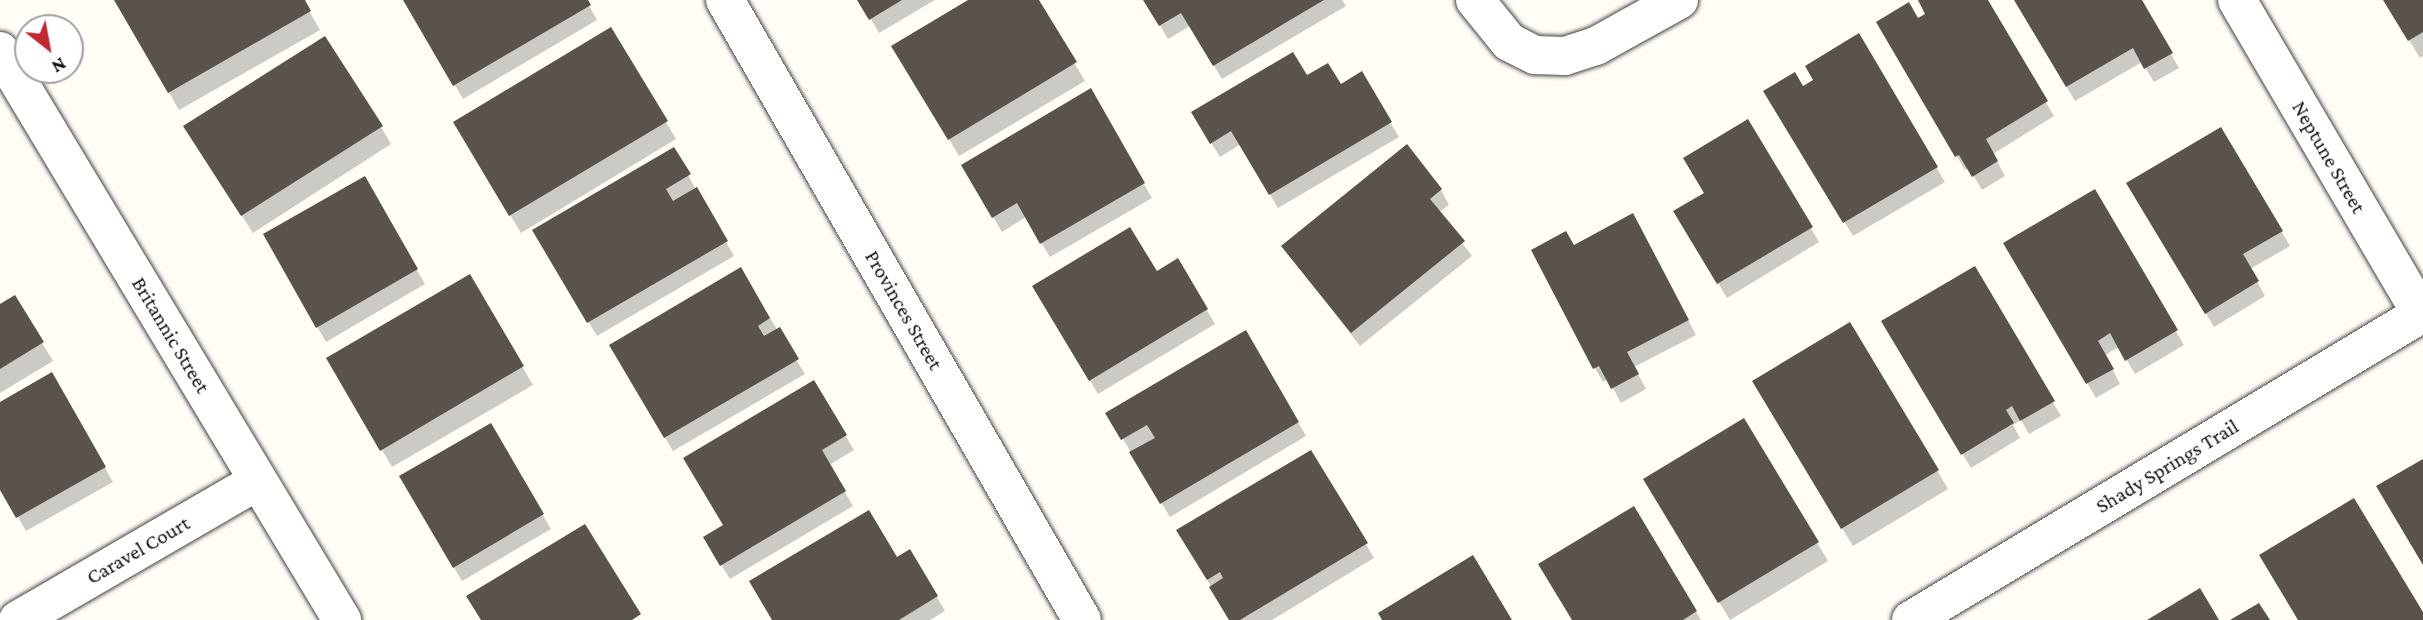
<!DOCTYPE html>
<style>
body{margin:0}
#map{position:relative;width:2423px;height:620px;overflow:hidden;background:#fffdf5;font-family:"Crimson Pro",serif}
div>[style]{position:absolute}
.shadow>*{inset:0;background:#0003}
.building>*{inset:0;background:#5a524d}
.roads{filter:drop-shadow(0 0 2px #444) drop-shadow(0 0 2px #444)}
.minor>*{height:38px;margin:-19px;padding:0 19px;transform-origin:19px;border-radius:19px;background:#fff}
span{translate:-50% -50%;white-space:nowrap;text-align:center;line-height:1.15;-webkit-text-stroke:7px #fff;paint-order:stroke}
.street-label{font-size:21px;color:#111}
.north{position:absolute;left:14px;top:14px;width:70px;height:70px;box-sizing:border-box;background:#fff;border:2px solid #a0a0a0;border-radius:50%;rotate:149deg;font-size:19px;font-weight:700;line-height:28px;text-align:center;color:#111}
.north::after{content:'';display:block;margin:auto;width:24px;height:32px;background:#c4262e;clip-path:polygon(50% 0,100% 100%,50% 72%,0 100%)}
</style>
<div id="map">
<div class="shadow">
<i style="clip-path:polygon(303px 0,320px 30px,179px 110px,117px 1px)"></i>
<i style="clip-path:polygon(405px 0,586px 0,597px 20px,463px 99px)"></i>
<i style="clip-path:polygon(860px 0,935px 0,879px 33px)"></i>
<i style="clip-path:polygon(971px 0,1037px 0,1085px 81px,959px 156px,894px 47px)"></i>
<i style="clip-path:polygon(1145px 0,1342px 0,1346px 6px,1222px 79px,1190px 26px,1168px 39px)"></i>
<i style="clip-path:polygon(1920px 0,1986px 0,2054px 116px,1993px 154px,2005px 176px,1982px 190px,1969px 168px,1965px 170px,1878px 23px,1917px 20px,1927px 14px)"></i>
<i style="clip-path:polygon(2016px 0,2140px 0,2179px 68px,2154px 82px,2142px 62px,2075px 101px)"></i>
<i style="clip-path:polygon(2385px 0,2423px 0,2423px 56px,2420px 58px)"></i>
<i style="clip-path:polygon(611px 29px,676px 139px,521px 233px,455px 123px)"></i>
<i style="clip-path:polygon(1858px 36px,1945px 182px,1853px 236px,1766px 91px,1802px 88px,1815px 80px)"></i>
<i style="clip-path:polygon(1361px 74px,1399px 137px,1278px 208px,1241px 144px,1220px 157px,1193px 113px,1307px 78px,1340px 87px)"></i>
<i style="clip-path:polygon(1090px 91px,1152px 198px,1050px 257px,1026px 217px,1002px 232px,963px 166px)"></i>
<i style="clip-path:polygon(1747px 121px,1819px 242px,1727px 298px,1676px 212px,1707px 201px)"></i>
<i style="clip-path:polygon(381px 127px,391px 144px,253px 233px,196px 144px)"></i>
<i style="clip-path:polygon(2221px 129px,2290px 246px,2250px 269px,2265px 296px,2214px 327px,2129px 183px)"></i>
<i style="clip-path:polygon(1406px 147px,1441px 190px,1449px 205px,1439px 212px,1472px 256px,1360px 346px,1283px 247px)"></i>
<i style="clip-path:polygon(673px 149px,734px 256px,597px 336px,535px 230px)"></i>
<i style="clip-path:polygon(365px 178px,425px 284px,326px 342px,265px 235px)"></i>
<i style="clip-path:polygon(2094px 192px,2184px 345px,2135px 374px,2119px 347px,2105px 355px,2120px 384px,2096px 398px,2006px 244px)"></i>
<i style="clip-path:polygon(1641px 230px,1696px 335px,1634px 367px,1646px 389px,1621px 403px,1608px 379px,1603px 382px,1595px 368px,1533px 251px,1573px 247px)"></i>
<i style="clip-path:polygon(1177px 261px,1215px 324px,1098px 394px,1034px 287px,1157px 273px)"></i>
<i style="clip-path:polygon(1974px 269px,2061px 416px,2029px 434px,2021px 420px,2013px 425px,2020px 438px,1971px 468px,1884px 322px)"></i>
<i style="clip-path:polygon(740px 270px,805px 374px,673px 451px,611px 346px)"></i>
<i style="clip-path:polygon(469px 276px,533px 385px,392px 467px,328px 359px)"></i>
<i style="clip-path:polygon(14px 297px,53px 361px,0 393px,0 307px)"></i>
<i style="clip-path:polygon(1850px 324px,1948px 489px,1853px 546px,1754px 382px)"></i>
<i style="clip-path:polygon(1246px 333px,1306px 436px,1170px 517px,1108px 414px)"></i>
<i style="clip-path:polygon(51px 375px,113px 482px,26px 531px,0 486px,0 404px)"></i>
<i style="clip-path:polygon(814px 383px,854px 450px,829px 465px,853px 506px,730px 579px,705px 538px,725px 526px)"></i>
<i style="clip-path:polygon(1744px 420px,1828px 561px,1730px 620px,1645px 479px)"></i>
<i style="clip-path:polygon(490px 425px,551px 529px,462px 581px,401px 477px)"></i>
<i style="clip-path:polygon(1311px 452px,1374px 558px,1272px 620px,1230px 620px,1179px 530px)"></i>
<i style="clip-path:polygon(1634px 508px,1701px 620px,1574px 620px)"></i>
<i style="clip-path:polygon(909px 551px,945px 611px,930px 620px,774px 620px)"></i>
</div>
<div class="building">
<i style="clip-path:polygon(114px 0,305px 0,311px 11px,168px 93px)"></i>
<i style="clip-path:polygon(403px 0,588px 0,591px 5px,453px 86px)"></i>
<i style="clip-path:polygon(857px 0,902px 0,869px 20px)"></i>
<i style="clip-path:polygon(968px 0,1039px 0,1077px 62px,948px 140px,891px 46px)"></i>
<i style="clip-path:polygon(1143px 0,1324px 0,1213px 66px,1181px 13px,1159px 26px)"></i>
<i style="clip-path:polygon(1918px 0,1988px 0,2048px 101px,1986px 139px,1998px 161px,1972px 177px,1959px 155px,1955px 157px,1876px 22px,1909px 2px,1918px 18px,1925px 14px)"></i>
<i style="clip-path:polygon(2014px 0,2142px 0,2173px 53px,2144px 69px,2133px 48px,2066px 87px)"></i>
<i style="clip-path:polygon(2383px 0,2423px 0,2423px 32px,2408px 41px)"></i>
<i style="clip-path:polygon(611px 27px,668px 121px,509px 216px,453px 122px)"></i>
<i style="clip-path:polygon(1859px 33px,1938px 167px,1843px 223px,1763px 91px,1795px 72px,1803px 86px,1813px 80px,1805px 66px)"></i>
<i style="clip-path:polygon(325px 36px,383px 126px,241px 216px,183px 126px)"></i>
<i style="clip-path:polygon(1293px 52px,1307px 75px,1328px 63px,1341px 84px,1362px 71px,1392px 122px,1269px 195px,1231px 131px,1210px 144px,1191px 112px)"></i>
<i style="clip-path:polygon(1091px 88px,1145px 183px,1040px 244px,1017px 203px,992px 218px,961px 165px)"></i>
<i style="clip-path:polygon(1748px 119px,1813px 227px,1717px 284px,1673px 211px,1704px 193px,1683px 158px)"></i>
<i style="clip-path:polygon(2221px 127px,2283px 231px,2243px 254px,2259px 281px,2205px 314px,2126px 183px)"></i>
<i style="clip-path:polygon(1407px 144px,1442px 189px,1430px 199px,1465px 241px,1351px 333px,1281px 246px)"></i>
<i style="clip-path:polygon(674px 147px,691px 174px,666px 189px,673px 201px,697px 187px,728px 241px,587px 323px,532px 230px)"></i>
<i style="clip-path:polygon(365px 176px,418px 269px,316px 328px,263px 234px)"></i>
<i style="clip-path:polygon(2095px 189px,2178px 330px,2125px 361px,2110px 333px,2098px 341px,2114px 369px,2086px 384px,2003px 243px)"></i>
<i style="clip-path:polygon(1633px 213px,1689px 320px,1627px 352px,1639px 374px,1611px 389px,1599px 366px,1593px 369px,1531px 250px,1566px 231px,1574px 245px)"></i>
<i style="clip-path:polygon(1130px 227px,1157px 271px,1178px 258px,1208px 309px,1089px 381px,1032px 286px)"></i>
<i style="clip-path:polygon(1975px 266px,2055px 401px,2020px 421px,2012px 406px,2006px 410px,2014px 423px,1961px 455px,1881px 321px)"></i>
<i style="clip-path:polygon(741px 267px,770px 318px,758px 326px,764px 336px,780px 327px,799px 359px,664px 438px,609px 345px)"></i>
<i style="clip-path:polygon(470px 274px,524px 366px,380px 451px,326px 358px)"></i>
<i style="clip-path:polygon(15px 295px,44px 342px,0 369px,0 304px)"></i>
<i style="clip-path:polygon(1850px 322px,1939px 470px,1841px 529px,1752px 381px)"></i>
<i style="clip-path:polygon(1246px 330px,1299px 422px,1160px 504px,1129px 452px,1155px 438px,1147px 425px,1121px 440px,1105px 413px)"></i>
<i style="clip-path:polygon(52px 372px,106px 467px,16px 518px,0 490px,0 402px)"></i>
<i style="clip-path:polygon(814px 380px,847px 435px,822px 450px,846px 491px,720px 566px,703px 537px,723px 525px,683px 458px)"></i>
<i style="clip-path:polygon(1744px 418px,1819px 542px,1718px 603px,1643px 479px)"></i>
<i style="clip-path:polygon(491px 423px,544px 514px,453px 568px,399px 476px)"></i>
<i style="clip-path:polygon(1311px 450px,1368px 543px,1240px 620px,1229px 620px,1209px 587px,1223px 578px,1220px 572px,1207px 580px,1176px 530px)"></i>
<i style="clip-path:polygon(2423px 459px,2423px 565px,2376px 486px)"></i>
<i style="clip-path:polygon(2354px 498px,2423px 612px,2423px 620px,2298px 620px,2259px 555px)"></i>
<i style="clip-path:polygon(1634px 506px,1697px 611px,1683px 620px,1572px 620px,1538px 564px)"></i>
<i style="clip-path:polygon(869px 510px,897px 557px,910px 549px,938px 596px,899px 620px,772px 620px,749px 581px)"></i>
<i style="clip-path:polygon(585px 524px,641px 614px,632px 620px,481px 620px,466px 596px)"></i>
<i style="clip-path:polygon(1473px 555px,1512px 620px,1382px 620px,1378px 613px)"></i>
<i style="clip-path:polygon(2200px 588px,2219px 620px,2147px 620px)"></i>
<i style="clip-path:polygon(2259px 603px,2270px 620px,2230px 620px)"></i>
</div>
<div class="roads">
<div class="minor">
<i style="left:725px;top:0;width:715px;rotate:60.07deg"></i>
<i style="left:1475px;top:0;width:54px;rotate:51deg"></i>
<i style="left:1509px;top:42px;width:29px;rotate:27deg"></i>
<i style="left:1535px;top:55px;width:30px;rotate:2deg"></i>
<i style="left:1565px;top:56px;width:33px;rotate:-18deg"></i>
<i style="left:1596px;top:46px;width:95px;rotate:-29deg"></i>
<i style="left:2237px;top:0;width:364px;rotate:59.6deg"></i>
<i style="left:0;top:51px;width:664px;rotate:58.99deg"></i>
<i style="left:18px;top:620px;width:277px;rotate:-30.1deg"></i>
<i style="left:1911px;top:620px;width:597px;rotate:-30.95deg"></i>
</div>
</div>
<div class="street-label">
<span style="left:2329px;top:157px;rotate:60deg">Neptune Street</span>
<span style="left:904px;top:310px;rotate:60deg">Provinces Street</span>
<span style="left:171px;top:335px;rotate:59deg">Britannic Street</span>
<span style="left:2167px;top:466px;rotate:-31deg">Shady Springs Trail</span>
<span style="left:138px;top:550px;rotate:-30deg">Caravel Court</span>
</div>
<div class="north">N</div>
</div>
